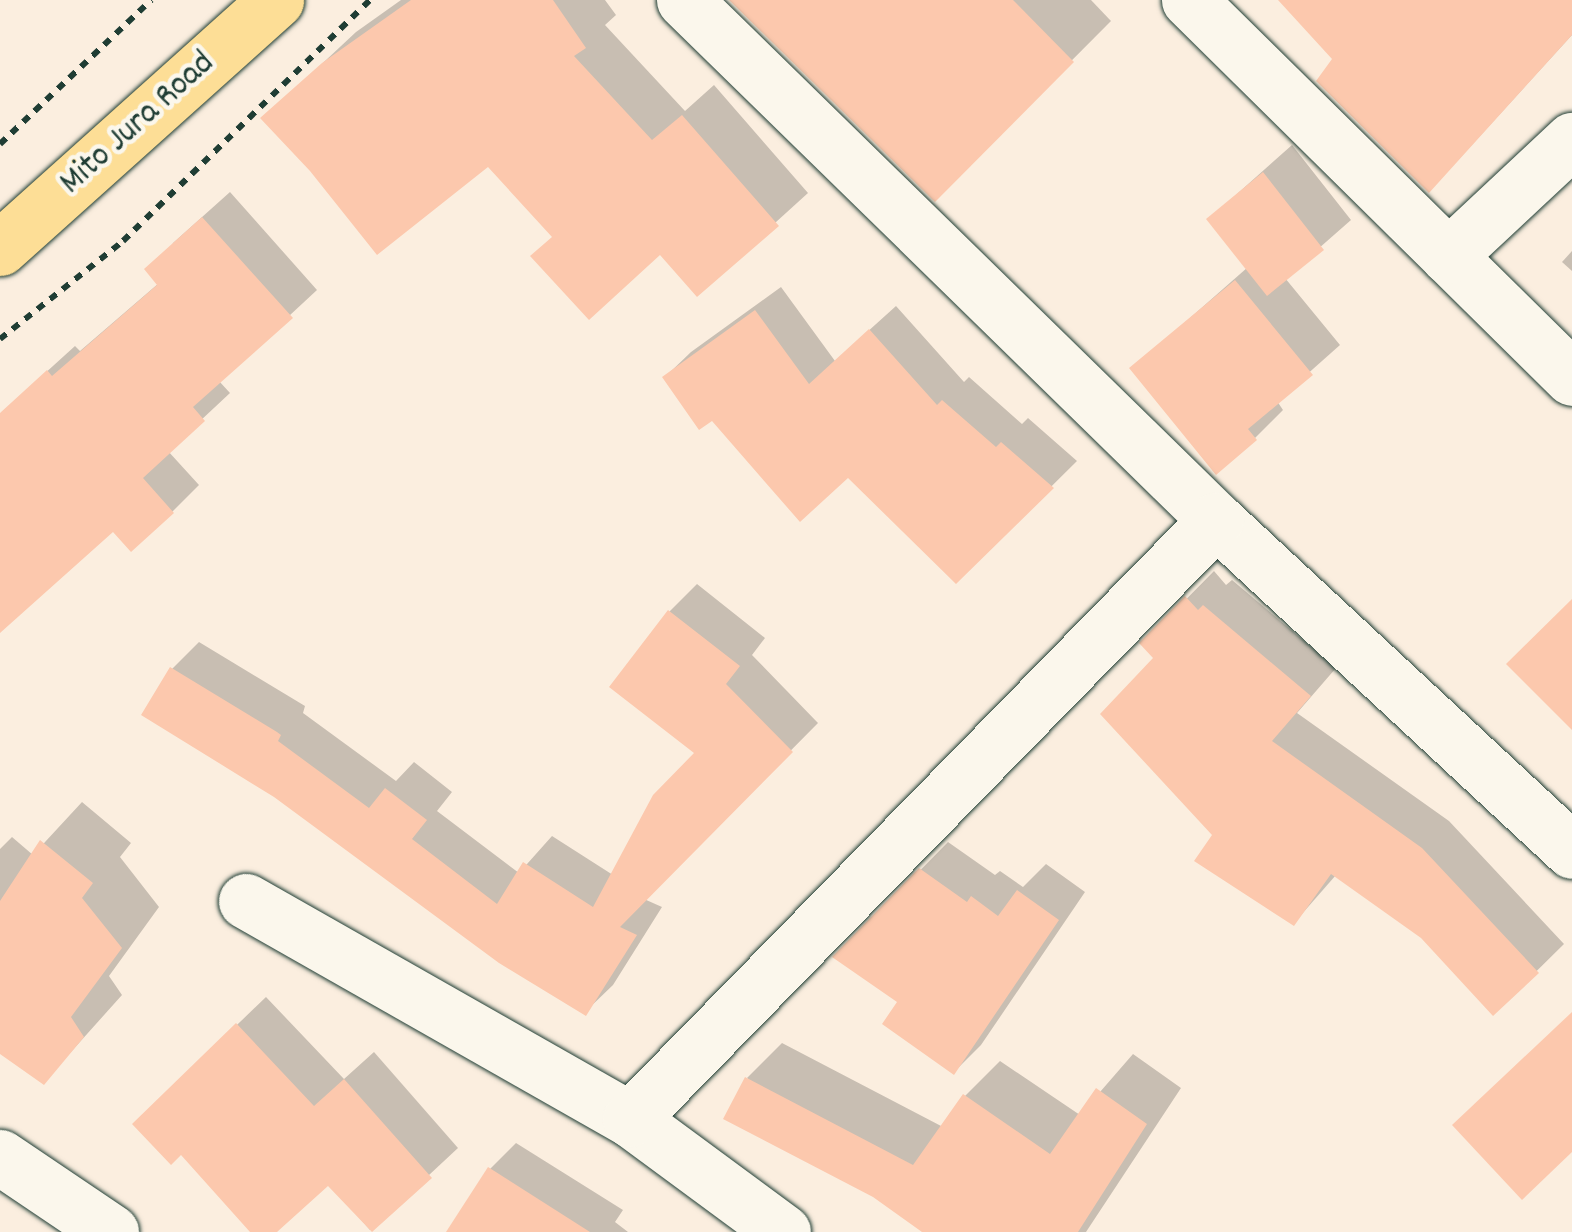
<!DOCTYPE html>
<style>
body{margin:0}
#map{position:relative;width:1572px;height:1232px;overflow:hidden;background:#fbeedf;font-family:Dekko,sans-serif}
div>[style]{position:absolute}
.shadow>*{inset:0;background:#0003}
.building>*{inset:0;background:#fcc8ad}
.path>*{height:6px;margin-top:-3px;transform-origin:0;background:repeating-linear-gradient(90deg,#1f3d34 0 8px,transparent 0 16px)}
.roads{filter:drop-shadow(0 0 2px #1f3d34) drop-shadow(0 0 2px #1f3d34)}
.minor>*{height:55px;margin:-27.5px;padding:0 27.5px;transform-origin:27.5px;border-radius:27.5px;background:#fbf7ec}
.major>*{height:55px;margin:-27.5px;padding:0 27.5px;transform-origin:27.5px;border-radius:27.5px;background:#fdde96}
span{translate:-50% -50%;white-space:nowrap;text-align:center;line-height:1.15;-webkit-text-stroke:9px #fbf7ec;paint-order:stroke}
.street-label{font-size:35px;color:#1f3d34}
</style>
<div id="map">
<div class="shadow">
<i style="clip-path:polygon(401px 0,605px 0,616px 15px,605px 25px,685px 111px,714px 85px,808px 193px,697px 294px,660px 251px,554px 236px,488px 163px,312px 169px,264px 118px,356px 32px)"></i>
<i style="clip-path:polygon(781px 0,1091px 0,1111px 21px,935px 198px)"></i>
<i style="clip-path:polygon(1281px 0,1572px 0,1572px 35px,1457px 161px,1336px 59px)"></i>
<i style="clip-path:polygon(1292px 145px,1351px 220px,1285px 278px,1340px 345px,1277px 401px,1283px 410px,1255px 438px,1132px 369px,1248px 267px,1209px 219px)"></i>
<i style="clip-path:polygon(230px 192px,317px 290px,219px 381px,230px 393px,168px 451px,199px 485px,172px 512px,113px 529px,0 632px,0 414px,75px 346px,80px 351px,159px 283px,173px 243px)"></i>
<i style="clip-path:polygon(1572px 251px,1572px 271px,1562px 262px)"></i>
<i style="clip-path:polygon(781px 287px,835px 361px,896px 306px,964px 382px,969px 377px,1022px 424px,1028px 418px,1077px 461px,956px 581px,848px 475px,712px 418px,665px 377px,691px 352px)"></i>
<i style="clip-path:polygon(1214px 571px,1226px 585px,1232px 580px,1336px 668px,1297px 713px,1449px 821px,1564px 944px,1494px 1013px,1423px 936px,1336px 875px,1294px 923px,1216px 834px,1157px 658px,1143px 643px)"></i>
<i style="clip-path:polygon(697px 584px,765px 638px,752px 655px,818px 723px,644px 899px,662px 907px,613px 985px,585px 1012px,172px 669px,199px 642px,305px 706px,303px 713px,396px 781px,414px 762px,452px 792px,437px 811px,519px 873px,552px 836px,613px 875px,698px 753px,613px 686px,670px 611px)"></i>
<i style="clip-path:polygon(82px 802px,131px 843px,120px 857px,159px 907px,109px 976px,122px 995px,44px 1082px,0 1051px,0 849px,12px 837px,33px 855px)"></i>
<i style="clip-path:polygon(948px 842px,995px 875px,1000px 871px,1023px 887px,1046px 864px,1085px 892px,981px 1045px,954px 1072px,900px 1002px,836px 956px)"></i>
<i style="clip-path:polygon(266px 997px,344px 1079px,374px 1052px,458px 1148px,370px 1230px,328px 1182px,273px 1232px,253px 1232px,163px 1096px)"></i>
<i style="clip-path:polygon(782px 1043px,943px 1127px,965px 1096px,1000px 1061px,1080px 1115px,1133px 1054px,1181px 1088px,1086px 1232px,926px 1232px,747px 1078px)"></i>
<i style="clip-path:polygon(516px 1143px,623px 1210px,615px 1222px,628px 1232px,457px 1232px,490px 1169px)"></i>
</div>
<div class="building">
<i style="clip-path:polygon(411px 0,553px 0,586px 48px,574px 56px,652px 140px,682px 115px,779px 226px,697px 297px,660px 255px,589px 320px,530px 256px,552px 237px,488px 167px,377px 255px,310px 171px,260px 118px,322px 63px)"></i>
<i style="clip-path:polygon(729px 0,1013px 0,1074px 62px,935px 202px)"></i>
<i style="clip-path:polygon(1278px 0,1572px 0,1572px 35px,1429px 193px,1316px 81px,1332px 59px)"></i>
<i style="clip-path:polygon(1263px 172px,1324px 250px,1267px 296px,1206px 219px)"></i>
<i style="clip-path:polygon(202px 217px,293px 318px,193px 407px,205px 421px,143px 478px,174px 513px,131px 552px,113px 532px,0 633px,0 413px,47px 370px,52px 376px,157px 285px,144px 269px)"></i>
<i style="clip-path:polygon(1235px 280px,1313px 375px,1248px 429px,1257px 440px,1216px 475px,1129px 368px)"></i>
<i style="clip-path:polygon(755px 310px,809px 384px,869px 329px,937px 405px,942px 400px,996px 447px,1001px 442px,1054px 488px,956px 584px,848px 478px,800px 522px,712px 421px,699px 430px,662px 377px)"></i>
<i style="clip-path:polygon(1185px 596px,1198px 610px,1203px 605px,1311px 696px,1272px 741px,1422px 848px,1539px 973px,1493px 1016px,1421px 938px,1331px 874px,1294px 926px,1194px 861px,1212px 835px,1100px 714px,1153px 658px,1139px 643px)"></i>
<i style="clip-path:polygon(1572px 599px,1572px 730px,1506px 664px)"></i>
<i style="clip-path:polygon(668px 610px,740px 666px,726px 684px,793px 752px,620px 927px,637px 935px,586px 1016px,499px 963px,274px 797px,141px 715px,170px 667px,277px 732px,281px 735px,278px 741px,369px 808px,385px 788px,427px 820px,412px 839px,497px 904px,523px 862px,593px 907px,653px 795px,694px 753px,609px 687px)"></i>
<i style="clip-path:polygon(40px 840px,93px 883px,82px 898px,122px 948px,71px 1017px,84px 1037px,44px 1085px,0 1054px,0 901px)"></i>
<i style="clip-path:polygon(919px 868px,967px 902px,971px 896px,998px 916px,1017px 890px,1059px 920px,954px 1075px,882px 1024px,897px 1002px,832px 957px)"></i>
<i style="clip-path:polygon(1572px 1012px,1572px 1152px,1522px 1200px,1452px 1125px)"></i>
<i style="clip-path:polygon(236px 1023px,314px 1106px,344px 1079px,432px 1178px,372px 1232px,328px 1186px,277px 1232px,250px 1232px,181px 1155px,171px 1165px,132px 1124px)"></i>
<i style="clip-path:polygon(745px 1077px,913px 1165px,963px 1094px,1050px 1154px,1096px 1088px,1147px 1124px,1078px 1232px,922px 1232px,873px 1197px,723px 1119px)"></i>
<i style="clip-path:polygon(488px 1167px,590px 1232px,446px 1232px)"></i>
</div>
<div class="path">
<i style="left:0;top:144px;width:209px;rotate:-43.6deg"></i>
<i style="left:0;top:339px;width:157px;rotate:-38.5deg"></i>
<i style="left:123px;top:241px;width:345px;rotate:-44.3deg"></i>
</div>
<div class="roads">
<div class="minor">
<i style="left:684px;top:0;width:744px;rotate:44.35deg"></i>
<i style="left:1216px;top:520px;width:486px;rotate:42.9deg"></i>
<i style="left:1189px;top:0;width:538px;rotate:44.62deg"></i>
<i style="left:1448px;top:256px;width:170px;rotate:-43.1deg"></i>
<i style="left:246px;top:901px;width:442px;rotate:29.6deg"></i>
<i style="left:630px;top:1119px;width:190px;rotate:36.4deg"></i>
<i style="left:630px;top:1119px;width:838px;rotate:-45.63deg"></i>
<i style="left:0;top:1157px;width:134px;rotate:34deg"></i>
</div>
<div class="major">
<i style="left:0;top:248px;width:371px;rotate:-41.9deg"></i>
</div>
</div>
<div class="street-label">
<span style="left:138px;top:124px;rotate:-42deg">Mito Jura Road</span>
</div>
</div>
